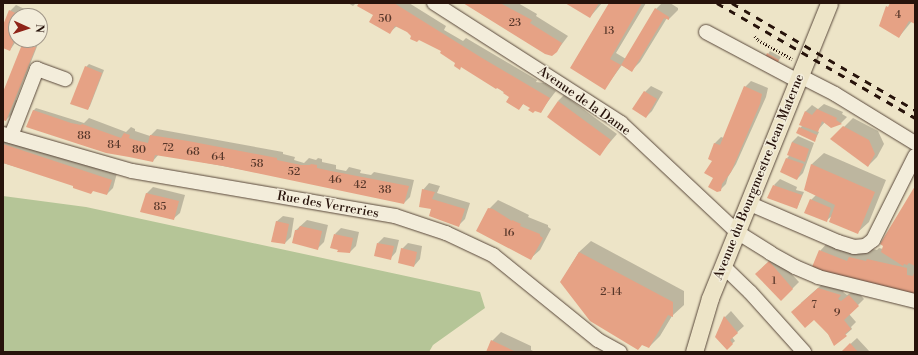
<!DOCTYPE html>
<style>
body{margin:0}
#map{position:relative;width:918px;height:355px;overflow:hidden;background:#ede4c7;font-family:"Libre Bodoni",serif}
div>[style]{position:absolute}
.green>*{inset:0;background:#b5c597}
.shadow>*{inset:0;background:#0003}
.building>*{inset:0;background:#e6a285}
.path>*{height:2.5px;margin-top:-1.25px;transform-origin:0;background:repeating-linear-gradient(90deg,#27130b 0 1px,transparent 0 3px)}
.roads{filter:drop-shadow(0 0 1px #58473a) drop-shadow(0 0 1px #58473a)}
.minor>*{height:14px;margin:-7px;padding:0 7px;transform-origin:7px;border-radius:7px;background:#f3eddb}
.major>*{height:17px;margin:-8.5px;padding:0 8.5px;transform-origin:8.5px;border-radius:8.5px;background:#ede4c7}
.rail>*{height:3px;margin-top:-1.5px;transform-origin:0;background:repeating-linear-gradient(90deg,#27130b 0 7px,transparent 0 14px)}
span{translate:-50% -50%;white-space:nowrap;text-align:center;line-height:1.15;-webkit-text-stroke:3px #f3eddb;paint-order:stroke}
.number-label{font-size:11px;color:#57372a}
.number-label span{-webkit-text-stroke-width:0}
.street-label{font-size:13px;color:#27130b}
.frame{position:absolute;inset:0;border:4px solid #27130b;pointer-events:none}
.north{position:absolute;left:8px;top:8px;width:40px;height:40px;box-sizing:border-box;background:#f3eddb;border:1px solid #a19688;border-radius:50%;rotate:93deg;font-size:11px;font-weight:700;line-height:16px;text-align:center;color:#27130b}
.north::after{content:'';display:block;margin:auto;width:14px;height:18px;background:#8f2418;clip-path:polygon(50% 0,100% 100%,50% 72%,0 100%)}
</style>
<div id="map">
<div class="green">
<i style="clip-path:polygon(3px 196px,86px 207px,480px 292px,485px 308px,433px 345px,429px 352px,3px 352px)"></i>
</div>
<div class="shadow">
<i style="clip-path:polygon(348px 3px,356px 3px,353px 6px)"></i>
<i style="clip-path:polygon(359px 3px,409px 3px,446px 26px,444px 30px,463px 41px,466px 38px,537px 80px,536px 82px,544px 83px,556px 91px,540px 112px,524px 103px,519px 109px,510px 97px,497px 87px,457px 63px,442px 51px,397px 26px,389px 33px,374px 15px)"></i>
<i style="clip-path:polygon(464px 3px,518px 3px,537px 14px,536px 16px,568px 36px,556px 52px)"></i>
<i style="clip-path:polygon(567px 3px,602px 3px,590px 17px)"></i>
<i style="clip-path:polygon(610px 3px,646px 3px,616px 53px,626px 59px,656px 9px,662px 3px,670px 3px,678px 8px,678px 10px,669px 19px,667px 18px,640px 62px,631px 71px,622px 65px,605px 88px)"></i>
<i style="clip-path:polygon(891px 3px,915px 3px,915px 23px,912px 21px,899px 37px)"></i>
<i style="clip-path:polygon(16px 5px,29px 11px,27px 16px,16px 16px,17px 40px,10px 50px,3px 47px,3px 28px,10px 11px)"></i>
<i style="clip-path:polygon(27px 40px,38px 44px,16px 100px,18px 100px,12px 114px,6px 120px,3px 119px,3px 95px,24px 43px)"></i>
<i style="clip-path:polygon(770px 51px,781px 57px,777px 63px,768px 54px)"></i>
<i style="clip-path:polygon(89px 64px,104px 70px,90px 106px,88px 109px,86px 67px)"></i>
<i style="clip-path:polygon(751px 81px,768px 88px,766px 97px,736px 164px,728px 177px,726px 184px,720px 190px,714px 178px,713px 161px,709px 158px,715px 143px,721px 137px,724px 138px,745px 87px)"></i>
<i style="clip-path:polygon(651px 86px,663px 92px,652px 111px,646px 117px,645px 92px)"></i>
<i style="clip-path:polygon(564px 95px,617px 134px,599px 155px,558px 101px)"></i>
<i style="clip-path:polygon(824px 104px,843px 112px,842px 114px,847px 117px,841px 123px,831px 127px,825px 122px,817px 131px,819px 132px,815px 140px,800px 128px,803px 125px,801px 124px,806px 111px,812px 105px,818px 109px)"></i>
<i style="clip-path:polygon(36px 108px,84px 123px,89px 118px,126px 132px,131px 127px,135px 129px,135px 131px,150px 136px,157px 129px,283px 152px,283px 154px,295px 157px,294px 160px,304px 163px,309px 158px,316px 160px,318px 158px,322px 159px,322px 162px,336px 165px,336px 169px,346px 171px,349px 167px,361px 170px,360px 173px,371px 175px,374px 172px,414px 180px,410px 197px,404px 203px,286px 178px,159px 154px,153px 161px,33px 111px)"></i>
<i style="clip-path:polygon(853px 118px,878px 131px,884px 144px,877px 157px,868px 166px,832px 139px)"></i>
<i style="clip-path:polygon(798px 136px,814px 143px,803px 173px,797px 179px,787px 158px,790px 155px,792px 142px)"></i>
<i style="clip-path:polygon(3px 137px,117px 173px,113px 188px,107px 194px,3px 163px)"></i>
<i style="clip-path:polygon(824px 153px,886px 180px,869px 222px,857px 233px,833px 215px,826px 221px,805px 212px,811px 200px,816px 195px,805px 190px,812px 164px)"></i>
<i style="clip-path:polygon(780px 179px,797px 187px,796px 190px,804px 192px,797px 208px,774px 185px)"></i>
<i style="clip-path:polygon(429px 183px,440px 186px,437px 193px,470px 203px,465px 219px,459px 225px,432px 209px,423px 190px)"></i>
<i style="clip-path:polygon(153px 187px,185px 195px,180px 213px,173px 219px,142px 211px,147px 193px)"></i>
<i style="clip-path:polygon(915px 188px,915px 294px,820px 251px,831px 239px,877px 250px,879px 248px,883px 249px)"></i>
<i style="clip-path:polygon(498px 200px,529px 215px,528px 217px,548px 225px,548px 227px,551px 229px,540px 250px,531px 258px,489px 209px)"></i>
<i style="clip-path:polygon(283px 216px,294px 218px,291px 237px,285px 243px,276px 222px)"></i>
<i style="clip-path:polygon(307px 220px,328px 225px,324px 242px,318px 248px,296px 230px)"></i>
<i style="clip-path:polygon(341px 228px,359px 232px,356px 246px,350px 252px,335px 234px)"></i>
<i style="clip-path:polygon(384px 237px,399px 240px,396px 252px,390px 259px,378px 243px)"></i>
<i style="clip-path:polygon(591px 241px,684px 291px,684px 305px,672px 316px,660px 336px,649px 347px,561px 282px,579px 252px)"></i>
<i style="clip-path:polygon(408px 243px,422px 246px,420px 259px,414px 266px,402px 249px)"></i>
<i style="clip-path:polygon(775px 256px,799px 282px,781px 300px,762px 268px)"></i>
<i style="clip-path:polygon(828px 279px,849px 286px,843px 292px,847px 295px,856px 290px,864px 299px,849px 314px,856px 322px,851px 327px,852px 329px,835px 344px,828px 334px,801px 303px)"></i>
<i style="clip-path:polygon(731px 311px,744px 326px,732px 337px,735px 341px,727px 348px,717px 337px,725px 317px)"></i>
<i style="clip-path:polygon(501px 332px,531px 346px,531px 350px,535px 352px,487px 352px,492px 341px)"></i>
<i style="clip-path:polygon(857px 338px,870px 352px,842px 352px,845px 349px)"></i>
</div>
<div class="building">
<i style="clip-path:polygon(359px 3px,394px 3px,482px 58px,550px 98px,541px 113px,535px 111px,533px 113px,528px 110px,530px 108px,523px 104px,519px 110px,506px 102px,509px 97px,503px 93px,504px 92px,497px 88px,496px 89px,461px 67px,460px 70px,454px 66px,455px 63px,440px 53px,441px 51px,419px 40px,417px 42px,410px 39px,411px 36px,407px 32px,395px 26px,390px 34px,369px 22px,373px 15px,357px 6px)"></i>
<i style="clip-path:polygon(463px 3px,500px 3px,532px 20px,530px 23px,562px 43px,557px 52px,552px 56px,545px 54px)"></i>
<i style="clip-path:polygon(565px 3px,599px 3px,590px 18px)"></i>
<i style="clip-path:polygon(609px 3px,642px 3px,610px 59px,621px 65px,605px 90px,570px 68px)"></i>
<i style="clip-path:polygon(890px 3px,915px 3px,915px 24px,909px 21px,899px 38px,879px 26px,886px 6px,888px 7px)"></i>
<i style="clip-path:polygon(655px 8px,669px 17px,669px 20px,664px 18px,632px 72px,621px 65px)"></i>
<i style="clip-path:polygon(9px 10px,22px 16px,16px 16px,16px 36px,10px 51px,3px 48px,3px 25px)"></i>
<i style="clip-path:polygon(23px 42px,36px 47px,6px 121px,3px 120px,3px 92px)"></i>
<i style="clip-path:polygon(767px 53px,779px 60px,777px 64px,765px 58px)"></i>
<i style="clip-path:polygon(85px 66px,102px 73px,88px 110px,70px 104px)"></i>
<i style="clip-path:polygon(744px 86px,762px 94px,760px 104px,731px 172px,722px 184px,721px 191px,717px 192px,708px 187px,713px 178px,704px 173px,712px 161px,708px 159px,714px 143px,720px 145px)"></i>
<i style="clip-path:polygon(644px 91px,657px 99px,646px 118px,632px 109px)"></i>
<i style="clip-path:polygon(558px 101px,611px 140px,600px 156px,547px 117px)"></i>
<i style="clip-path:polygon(817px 109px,837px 118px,836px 120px,842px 124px,831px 128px,822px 121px,818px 132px,799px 125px,805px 111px,812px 115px)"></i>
<i style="clip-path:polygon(33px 110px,71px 123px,81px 125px,82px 124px,121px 138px,124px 133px,130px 135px,129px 138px,135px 140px,148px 143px,150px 135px,188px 141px,277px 158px,277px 160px,301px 165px,310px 165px,311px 164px,317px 165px,317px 168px,331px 171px,409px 186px,404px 204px,223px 166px,155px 155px,153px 162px,129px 157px,106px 153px,26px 127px)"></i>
<i style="clip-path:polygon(843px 126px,869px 140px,875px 154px,868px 167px,830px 139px)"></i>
<i style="clip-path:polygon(799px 127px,817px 135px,815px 142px,796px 133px)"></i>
<i style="clip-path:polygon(792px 142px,809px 149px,805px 162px,787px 155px)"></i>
<i style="clip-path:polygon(3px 144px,112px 180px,107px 195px,93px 191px,91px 194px,73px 188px,73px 186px,3px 163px)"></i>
<i style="clip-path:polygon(786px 158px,804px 164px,797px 180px,780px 172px)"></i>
<i style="clip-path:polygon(811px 164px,875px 192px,858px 234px,829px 222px,835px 205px,804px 190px)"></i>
<i style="clip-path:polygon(773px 185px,802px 195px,797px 209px,767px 198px)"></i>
<i style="clip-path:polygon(915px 186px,915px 266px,909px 263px,907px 265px,904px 264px,903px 266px,881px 252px,883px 246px,880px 244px)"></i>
<i style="clip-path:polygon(422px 189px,435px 192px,432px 199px,465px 209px,459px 227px,429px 216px,431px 209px,419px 207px)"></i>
<i style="clip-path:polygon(146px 193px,179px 201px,174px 220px,140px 212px)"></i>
<i style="clip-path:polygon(810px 199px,831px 208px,827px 222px,804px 213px)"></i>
<i style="clip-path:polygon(488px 208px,493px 209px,512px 221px,512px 220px,521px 224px,520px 226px,540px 234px,540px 236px,543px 238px,531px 260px,476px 231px)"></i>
<i style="clip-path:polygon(276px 221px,289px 224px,285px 244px,271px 242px)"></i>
<i style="clip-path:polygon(300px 226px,322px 231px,318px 250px,292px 243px,295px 230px,298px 230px)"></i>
<i style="clip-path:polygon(334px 234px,353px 238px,350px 253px,337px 252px,338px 250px,330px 248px)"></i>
<i style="clip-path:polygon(377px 243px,394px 246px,391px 260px,374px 256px)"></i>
<i style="clip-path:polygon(401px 248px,417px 252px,414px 267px,398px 263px)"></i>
<i style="clip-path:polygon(819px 250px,847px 261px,849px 257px,866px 261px,867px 259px,907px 268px,907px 275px,913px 276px,915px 270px,915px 295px,845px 279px,812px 267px)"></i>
<i style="clip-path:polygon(579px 252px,673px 302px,673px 317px,668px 315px,649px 348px,642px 345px,638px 350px,590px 321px,560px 282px)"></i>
<i style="clip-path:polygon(769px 261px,793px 289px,781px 301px,755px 274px)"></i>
<i style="clip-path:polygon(818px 288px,841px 295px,838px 299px,841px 301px,849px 295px,859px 306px,844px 320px,851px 329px,845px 334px,847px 336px,834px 346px,828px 334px,814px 320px,805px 328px,791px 312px)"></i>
<i style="clip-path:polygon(724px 316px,738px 333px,730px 340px,733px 344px,727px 350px,715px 337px)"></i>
<i style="clip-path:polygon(491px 340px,516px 352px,486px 352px)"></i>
<i style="clip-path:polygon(850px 343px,858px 352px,841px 352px)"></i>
</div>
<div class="path">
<i style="left:755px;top:36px;width:5px;rotate:53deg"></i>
<i style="left:758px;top:40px;width:39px;rotate:29deg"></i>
</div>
<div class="roads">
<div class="minor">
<i style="left:434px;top:3px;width:222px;rotate:32.7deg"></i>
<i style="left:621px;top:123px;width:159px;rotate:43.2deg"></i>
<i style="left:737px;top:232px;width:39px;rotate:32deg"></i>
<i style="left:770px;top:253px;width:29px;rotate:29deg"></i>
<i style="left:795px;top:267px;width:25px;rotate:23deg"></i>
<i style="left:818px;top:277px;width:100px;rotate:13.9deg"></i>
<i style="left:706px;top:32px;width:104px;rotate:28deg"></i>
<i style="left:800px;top:76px;width:39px;rotate:27deg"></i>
<i style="left:835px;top:94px;width:94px;rotate:31.5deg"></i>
<i style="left:3px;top:134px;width:134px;rotate:16deg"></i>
<i style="left:132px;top:171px;width:267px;rotate:9.7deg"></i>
<i style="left:395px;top:216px;width:54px;rotate:18.4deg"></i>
<i style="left:446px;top:233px;width:52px;rotate:25.1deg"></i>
<i style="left:493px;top:255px;width:135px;rotate:39deg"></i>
<i style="left:598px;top:340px;width:25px;rotate:29deg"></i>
<i style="left:11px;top:136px;width:72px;rotate:-68.8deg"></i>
<i style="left:37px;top:69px;width:30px;rotate:20deg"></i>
<i style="left:748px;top:203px;width:98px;rotate:23.4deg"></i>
<i style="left:838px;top:242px;width:17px;rotate:17deg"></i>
<i style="left:854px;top:247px;width:11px;rotate:-5deg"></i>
<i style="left:865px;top:246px;width:10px;rotate:-37deg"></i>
<i style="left:873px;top:240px;width:94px;rotate:-63.4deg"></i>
<i style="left:723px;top:266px;width:37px;rotate:44deg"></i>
<i style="left:750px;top:292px;width:81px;rotate:48deg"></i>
</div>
<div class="major">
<i style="left:694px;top:352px;width:56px;rotate:-73.5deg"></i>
<i style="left:710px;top:298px;width:318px;rotate:-68deg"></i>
</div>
</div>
<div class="rail">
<i style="left:717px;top:3px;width:229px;rotate:30.1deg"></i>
<i style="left:732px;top:3px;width:212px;rotate:30.3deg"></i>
</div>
<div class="number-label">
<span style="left:898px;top:15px">4</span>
<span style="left:385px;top:19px">50</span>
<span style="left:515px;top:23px">23</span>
<span style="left:609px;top:31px">13</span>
<span style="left:84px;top:136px">88</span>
<span style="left:114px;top:145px">84</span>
<span style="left:168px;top:148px">72</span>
<span style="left:139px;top:150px">80</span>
<span style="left:193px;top:152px">68</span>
<span style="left:218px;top:157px">64</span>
<span style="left:257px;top:164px">58</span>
<span style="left:294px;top:172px">52</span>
<span style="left:335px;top:180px">46</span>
<span style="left:360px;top:185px">42</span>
<span style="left:385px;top:190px">38</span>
<span style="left:160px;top:207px">85</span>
<span style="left:509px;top:233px">16</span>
<span style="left:774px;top:281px">1</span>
<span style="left:611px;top:292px">2-14</span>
<span style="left:814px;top:305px">7</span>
<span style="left:837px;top:313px">9</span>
</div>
<div class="street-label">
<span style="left:584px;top:101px;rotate:35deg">Avenue de la Dame</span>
<span style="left:759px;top:177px;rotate:-68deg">Avenue du Bourgmestre Jean Materne</span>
<span style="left:328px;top:205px;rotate:10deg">Rue des Verreries</span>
</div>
<div class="frame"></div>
<div class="north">N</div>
</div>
